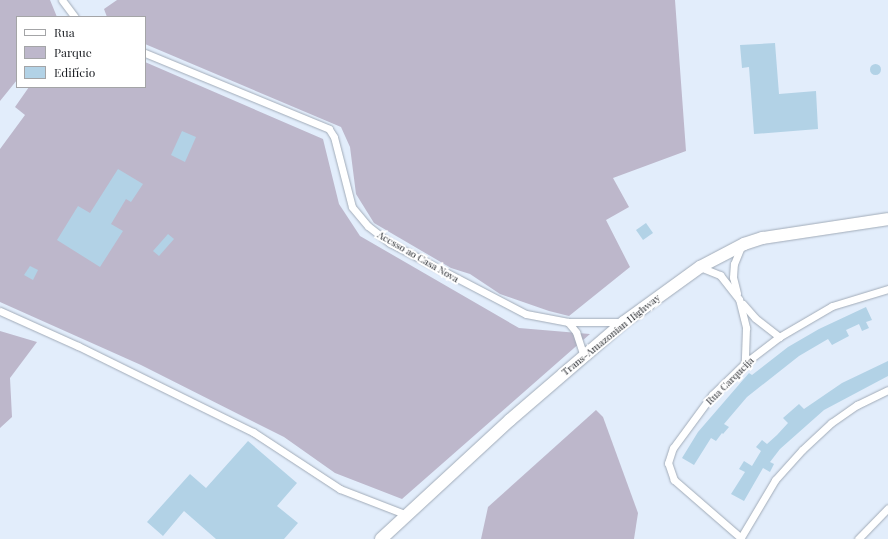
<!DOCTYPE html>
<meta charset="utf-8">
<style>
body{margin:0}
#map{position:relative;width:888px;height:539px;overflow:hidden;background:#e2edfb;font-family:"Playfair Display",serif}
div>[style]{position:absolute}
.green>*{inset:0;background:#bdb7cb}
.building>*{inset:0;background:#b2d2e6}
.round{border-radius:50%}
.roads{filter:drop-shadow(0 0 1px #a1abb8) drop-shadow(0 0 1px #a1abb8)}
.minor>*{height:7px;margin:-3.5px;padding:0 3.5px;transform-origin:3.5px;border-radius:3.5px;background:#fff}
.trunk>*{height:12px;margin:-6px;padding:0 6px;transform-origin:6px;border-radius:6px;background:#fff}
span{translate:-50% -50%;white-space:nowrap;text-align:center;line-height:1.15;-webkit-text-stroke:4px #fff;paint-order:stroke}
.street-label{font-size:10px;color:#1b1e23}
.legend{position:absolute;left:16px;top:16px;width:130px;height:72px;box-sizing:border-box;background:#fff;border:1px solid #a4a5a7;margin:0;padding:5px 7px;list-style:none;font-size:12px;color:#1b1e23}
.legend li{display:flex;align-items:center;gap:8px;height:20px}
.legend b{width:20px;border:1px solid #a4a5a7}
</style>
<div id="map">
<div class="green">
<i style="clip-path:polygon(0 0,50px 0,57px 17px,17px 17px,17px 80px,0 101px)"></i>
<i style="clip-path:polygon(117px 0,675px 0,686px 151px,613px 178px,629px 207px,606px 220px,630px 267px,569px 316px,549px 311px,500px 294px,470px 274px,451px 268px,374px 223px,356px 194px,350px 147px,341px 127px,145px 44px,145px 17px,107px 17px,104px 9px)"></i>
<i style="clip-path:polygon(145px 62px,323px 139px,339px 204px,360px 236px,519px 328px,590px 334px,402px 499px,335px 473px,284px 437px,141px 365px,0 302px,0 149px,25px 115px,15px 107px,29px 87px,145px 87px)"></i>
<i style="clip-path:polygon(0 331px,37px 342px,10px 378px,12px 417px,0 428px)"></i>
<i style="clip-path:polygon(596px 410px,603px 417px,638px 513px,634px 539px,481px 539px,488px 507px)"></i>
</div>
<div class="building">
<i style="clip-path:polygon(775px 43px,779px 94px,816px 91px,818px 129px,754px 134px,749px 67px,742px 68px,740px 45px)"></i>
<i class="round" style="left:869.5px;top:63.5px;width:11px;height:11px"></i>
<i style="clip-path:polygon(182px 131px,196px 137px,185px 162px,171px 155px)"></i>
<i style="clip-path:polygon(118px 169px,143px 184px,131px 202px,126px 199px,111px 224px,123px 231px,100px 267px,57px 240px,78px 206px,90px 213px)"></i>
<i style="clip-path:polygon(646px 223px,653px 233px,643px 240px,636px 230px)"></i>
<i style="clip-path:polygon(168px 234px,174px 239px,159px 256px,153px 251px)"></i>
<i style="clip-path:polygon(30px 266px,38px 270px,33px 280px,24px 275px)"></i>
<i style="clip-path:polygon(866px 307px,872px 320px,866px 322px,869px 328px,862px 331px,859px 324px,846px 330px,849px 336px,832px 345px,828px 339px,799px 356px,747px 397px,724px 424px,729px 427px,723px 434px,722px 433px,716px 441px,711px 438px,694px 465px,682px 458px,698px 432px,749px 373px,752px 375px,788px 347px,819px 329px)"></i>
<i style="clip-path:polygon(888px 361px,888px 376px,824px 410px,780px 449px,770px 462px,774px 464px,770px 472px,763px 468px,744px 501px,731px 494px,745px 472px,739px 469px,744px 461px,752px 466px,761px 451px,756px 447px,762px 440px,767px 444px,777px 435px,788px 423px,783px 418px,799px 404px,804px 409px,842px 383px)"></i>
<i style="clip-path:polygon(248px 441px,297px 483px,277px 506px,298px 523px,284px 539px,216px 539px,184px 511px,163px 536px,147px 522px,190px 474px,206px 488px)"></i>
</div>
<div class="roads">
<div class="minor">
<i style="left:62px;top:0;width:21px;rotate:53deg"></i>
<i style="left:145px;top:53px;width:199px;rotate:22.4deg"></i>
<i style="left:329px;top:129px;width:9px;rotate:58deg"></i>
<i style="left:334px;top:137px;width:72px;rotate:75.6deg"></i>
<i style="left:352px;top:207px;width:25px;rotate:50deg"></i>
<i style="left:368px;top:226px;width:28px;rotate:38deg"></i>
<i style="left:390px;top:243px;width:153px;rotate:27.6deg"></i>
<i style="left:526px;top:314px;width:43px;rotate:10.8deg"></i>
<i style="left:568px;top:322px;width:54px"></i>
<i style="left:700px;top:267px;width:22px;rotate:22deg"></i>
<i style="left:720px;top:275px;width:31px;rotate:52deg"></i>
<i style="left:739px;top:299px;width:30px;rotate:76deg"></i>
<i style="left:746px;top:328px;width:35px;rotate:92deg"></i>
<i style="left:737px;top:293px;width:16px;rotate:-104deg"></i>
<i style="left:733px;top:277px;width:13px;rotate:-86deg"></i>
<i style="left:734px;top:264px;width:18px;rotate:-68deg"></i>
<i style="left:743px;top:304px;width:18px;rotate:49deg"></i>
<i style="left:755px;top:318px;width:31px;rotate:38deg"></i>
<i style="left:0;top:311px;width:85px;rotate:24.2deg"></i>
<i style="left:78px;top:346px;width:195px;rotate:26.2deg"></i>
<i style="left:253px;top:432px;width:104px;rotate:33.2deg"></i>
<i style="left:340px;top:489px;width:72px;rotate:21.2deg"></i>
<i style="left:568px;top:322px;width:13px;rotate:51deg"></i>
<i style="left:576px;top:332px;width:26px;rotate:72deg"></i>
<i style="left:741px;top:538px;width:89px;rotate:-139.1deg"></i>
<i style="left:674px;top:480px;width:18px;rotate:-109deg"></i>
<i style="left:668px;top:463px;width:16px;rotate:-72deg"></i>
<i style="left:673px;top:448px;width:66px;rotate:-53.7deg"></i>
<i style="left:712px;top:395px;width:46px;rotate:-44.1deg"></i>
<i style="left:745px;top:363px;width:43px;rotate:-37.4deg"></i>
<i style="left:779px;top:337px;width:61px;rotate:-30.3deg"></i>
<i style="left:832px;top:306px;width:59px;rotate:-16.9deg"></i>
<i style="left:740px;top:539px;width:69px;rotate:-59.3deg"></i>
<i style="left:775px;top:480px;width:40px;rotate:-48deg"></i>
<i style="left:802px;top:450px;width:40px;rotate:-43deg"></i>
<i style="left:831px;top:423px;width:32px;rotate:-35deg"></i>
<i style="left:857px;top:405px;width:34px;rotate:-26deg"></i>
<i style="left:858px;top:539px;width:43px;rotate:-45.9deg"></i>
</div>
<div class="trunk">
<i style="left:381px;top:539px;width:176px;rotate:-42.7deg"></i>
<i style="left:510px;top:420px;width:150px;rotate:-40.7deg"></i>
<i style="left:624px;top:322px;width:94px;rotate:-35.9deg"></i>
<i style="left:700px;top:267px;width:50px;rotate:-27.6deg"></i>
<i style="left:744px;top:244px;width:20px;rotate:-18deg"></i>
<i style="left:763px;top:238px;width:126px;rotate:-8.6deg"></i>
</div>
</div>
<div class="street-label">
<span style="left:418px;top:257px;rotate:30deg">Acesso ao Casa Nova</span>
<span style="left:611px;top:335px;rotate:-39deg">Trans-Amazonian Highway</span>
<span style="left:730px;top:381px;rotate:-45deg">Rua Carqueija</span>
</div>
<ul class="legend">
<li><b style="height:5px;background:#fff"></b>Rua</li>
<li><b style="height:11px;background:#bdb7cb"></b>Parque</li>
<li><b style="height:11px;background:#b2d2e6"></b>Edifício</li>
</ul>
</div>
